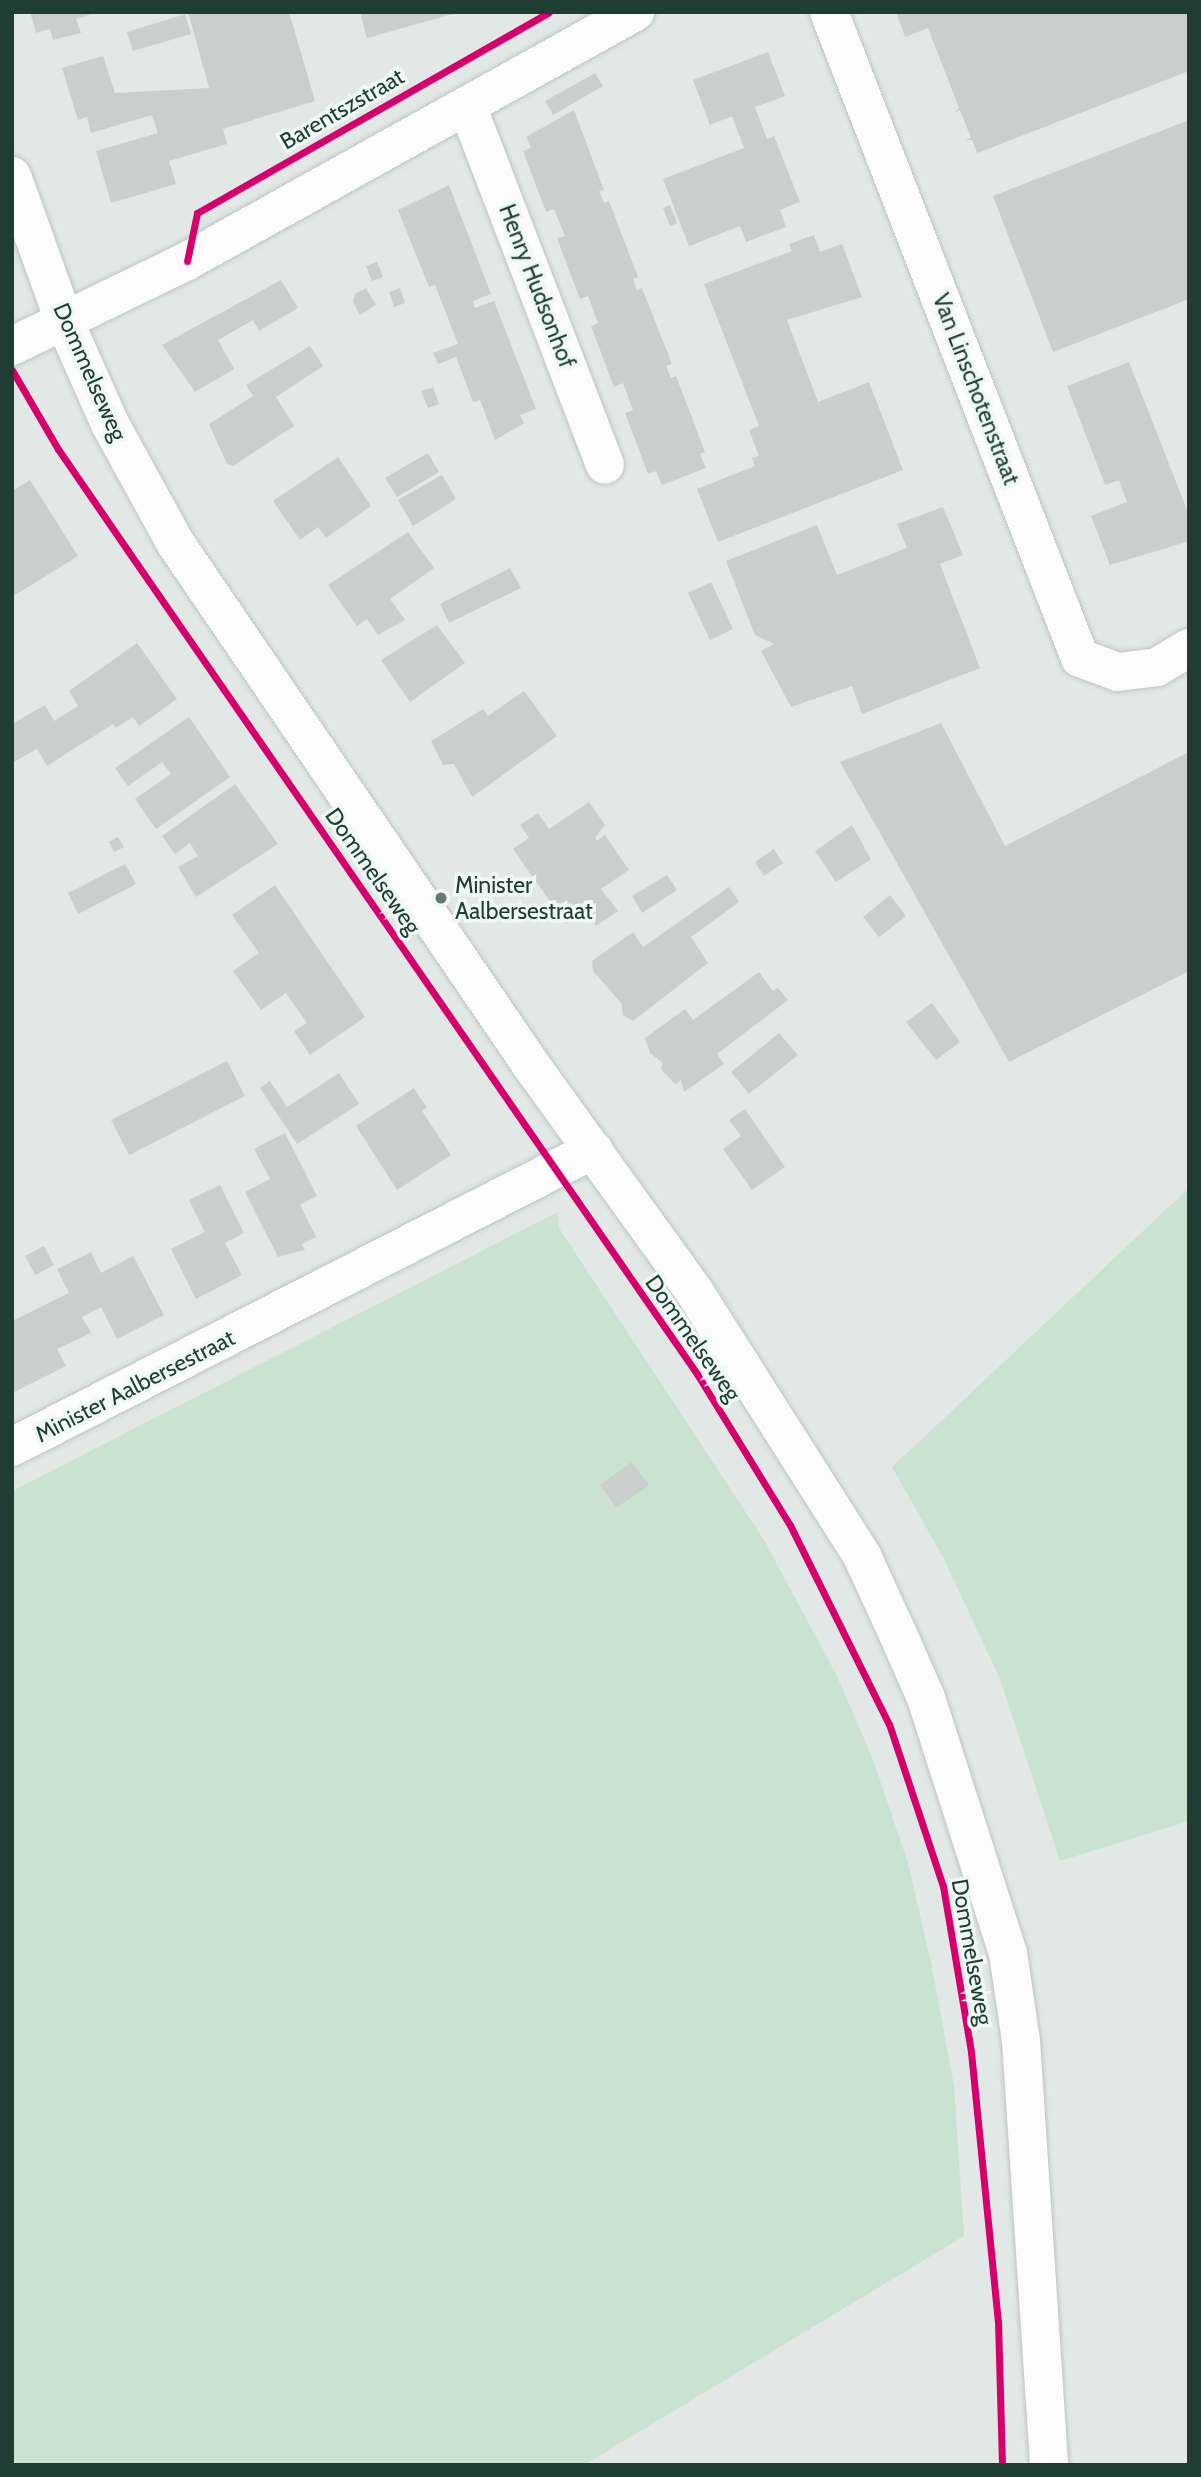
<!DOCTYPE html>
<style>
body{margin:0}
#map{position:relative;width:1201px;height:2477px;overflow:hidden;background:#e2e8e5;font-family:Cabin,sans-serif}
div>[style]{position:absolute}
.green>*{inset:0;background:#cae3d0}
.building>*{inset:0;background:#c9cfcc}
.roads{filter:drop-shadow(0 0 2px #bfc5c2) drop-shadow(0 0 2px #bfc5c2)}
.street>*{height:38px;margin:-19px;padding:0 19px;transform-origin:19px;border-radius:19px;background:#fbfcfb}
.secondary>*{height:38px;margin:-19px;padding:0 19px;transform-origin:19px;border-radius:19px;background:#fbfcfb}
.cycleway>*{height:7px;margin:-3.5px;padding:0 3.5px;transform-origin:3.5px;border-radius:3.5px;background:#d6006c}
.dots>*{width:19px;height:19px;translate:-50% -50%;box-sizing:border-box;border:4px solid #eff8f3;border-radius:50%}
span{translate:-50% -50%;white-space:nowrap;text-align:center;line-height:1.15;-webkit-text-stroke:7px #eff8f3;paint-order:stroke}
.street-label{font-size:23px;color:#1f3d33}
.poi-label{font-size:23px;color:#1f3d33}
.left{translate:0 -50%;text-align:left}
.frame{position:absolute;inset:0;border:14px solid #1f3d33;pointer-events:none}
</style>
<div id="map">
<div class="green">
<i style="clip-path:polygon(1189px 1188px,1189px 1821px,1060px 1861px,1000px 1679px,943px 1557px,892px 1467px)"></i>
<i style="clip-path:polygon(558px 1212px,559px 1228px,764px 1540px,836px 1674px,872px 1757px,908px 1863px,932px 1967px,954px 2086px,964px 2236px,584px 2465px,12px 2465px,12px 1491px)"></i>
</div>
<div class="building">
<i style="clip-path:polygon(30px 12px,95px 12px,95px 13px,76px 19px,81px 33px,53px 40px,50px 29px,36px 33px)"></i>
<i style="clip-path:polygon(188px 12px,289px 12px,315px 101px,223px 129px,227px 144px,169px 161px,176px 184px,111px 203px,96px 151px,158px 133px,152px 115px,91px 133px,87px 117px,78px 120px,62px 68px,103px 56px,115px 93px,209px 88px)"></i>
<i style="clip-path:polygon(360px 12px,456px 12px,456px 13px,367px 38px)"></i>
<i style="clip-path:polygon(896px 12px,1189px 12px,1189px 71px,977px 153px,972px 140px,965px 140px,971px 138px,960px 110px,954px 113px,959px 108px,928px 28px,905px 37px)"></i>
<i style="clip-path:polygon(185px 14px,191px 34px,133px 51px,127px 32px)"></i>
<i style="clip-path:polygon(768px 52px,785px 96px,755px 107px,767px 139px,774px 136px,800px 202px,780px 210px,786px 227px,746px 242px,740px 226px,689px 246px,663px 179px,744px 148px,732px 116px,710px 125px,693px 80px)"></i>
<i style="clip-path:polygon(595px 73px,603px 86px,553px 115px,545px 101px)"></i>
<i style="clip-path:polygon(574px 110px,604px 190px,599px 191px,604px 203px,609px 201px,638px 277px,633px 279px,637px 290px,642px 288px,672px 364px,666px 366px,671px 378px,676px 376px,705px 452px,700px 454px,706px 468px,662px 485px,656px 471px,648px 474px,625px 413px,633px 410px,623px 383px,614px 387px,591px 326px,598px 323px,588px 296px,580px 299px,557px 238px,565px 236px,554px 209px,546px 212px,523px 151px,531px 148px,526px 137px)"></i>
<i style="clip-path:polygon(1189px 120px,1189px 299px,1053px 352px,993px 196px)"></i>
<i style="clip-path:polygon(449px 185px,491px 294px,473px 301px,475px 308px,494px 301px,536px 409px,520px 415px,524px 423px,495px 440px,480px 400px,473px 402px,456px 357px,438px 364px,433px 353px,458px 344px,435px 285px,429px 287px,398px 210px)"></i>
<i style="clip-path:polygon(670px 205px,677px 223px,670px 226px,663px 208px)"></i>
<i style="clip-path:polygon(814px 235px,820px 252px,842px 244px,862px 297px,787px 320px,818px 402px,869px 382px,903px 470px,718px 542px,697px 489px,755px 466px,752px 458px,759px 456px,749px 430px,759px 426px,704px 284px,792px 251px,789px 244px)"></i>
<i style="clip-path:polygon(377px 262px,383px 277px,372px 281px,366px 266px)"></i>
<i style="clip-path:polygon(281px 280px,298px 308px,259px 331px,253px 320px,218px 340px,234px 369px,195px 392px,162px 345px)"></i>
<i style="clip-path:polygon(366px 288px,376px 305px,360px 315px,353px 302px,355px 294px)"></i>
<i style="clip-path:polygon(400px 288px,405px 303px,394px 307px,389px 292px)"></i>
<i style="clip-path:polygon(310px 346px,323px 366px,276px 397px,294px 426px,233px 466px,227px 464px,209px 424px,253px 396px,246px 385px)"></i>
<i style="clip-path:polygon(1129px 362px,1189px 515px,1189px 541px,1110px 565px,1091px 516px,1127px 502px,1119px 480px,1105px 485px,1067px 386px)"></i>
<i style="clip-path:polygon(433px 387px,439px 404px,428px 408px,421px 391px)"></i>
<i style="clip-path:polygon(428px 453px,439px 472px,397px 497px,385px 478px)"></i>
<i style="clip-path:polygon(338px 457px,371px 506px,326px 538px,318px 527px,300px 540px,273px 501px)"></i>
<i style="clip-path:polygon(442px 475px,456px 499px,413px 526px,398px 500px)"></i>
<i style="clip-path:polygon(30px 480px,78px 556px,12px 597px,12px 491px)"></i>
<i style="clip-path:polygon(943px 507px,963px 555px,940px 564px,980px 668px,862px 714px,852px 686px,791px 707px,761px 651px,774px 644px,755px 635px,726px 561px,817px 525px,837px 575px,907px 548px,897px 524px)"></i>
<i style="clip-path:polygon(408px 532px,434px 568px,390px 599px,405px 620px,378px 635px,367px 619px,357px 626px,328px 585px)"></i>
<i style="clip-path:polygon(510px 568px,521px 588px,449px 623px,440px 604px)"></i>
<i style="clip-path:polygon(711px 582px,733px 629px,710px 640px,688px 593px)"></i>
<i style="clip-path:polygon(437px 625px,465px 663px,410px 702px,381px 660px)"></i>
<i style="clip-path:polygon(137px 643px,177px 699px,139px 726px,133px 717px,116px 728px,113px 724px,47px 766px,37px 749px,12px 763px,12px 724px,45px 705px,54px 721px,78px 706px,69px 691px)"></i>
<i style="clip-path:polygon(524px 691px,557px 736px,472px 797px,454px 764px,443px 765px,431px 741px,483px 709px,488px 716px)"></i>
<i style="clip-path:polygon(189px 717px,230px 777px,156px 829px,135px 799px,171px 774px,162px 762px,128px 786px,115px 768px)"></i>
<i style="clip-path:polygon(941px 723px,1005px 846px,1189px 752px,1189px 971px,1009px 1062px,840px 762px)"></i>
<i style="clip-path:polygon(235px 784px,278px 844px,196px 897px,178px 867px,198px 856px,190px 843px,175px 854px,162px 836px)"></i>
<i style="clip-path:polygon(589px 802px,605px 825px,595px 837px,597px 841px,605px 835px,629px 870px,601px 889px,618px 911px,596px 926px,586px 910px,566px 924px,513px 849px,529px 838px,520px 825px,538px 813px,549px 829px)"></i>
<i style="clip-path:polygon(852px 825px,871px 859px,836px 882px,815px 851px)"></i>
<i style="clip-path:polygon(118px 837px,124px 847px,114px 852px,109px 842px)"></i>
<i style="clip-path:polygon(774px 849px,783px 863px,764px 876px,755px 862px)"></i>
<i style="clip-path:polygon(125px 864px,136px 884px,78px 914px,68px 893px)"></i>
<i style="clip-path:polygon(667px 875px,677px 890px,642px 913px,632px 896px)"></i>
<i style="clip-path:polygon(275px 885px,365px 1017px,310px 1055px,294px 1031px,307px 1023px,286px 993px,261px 1010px,233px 971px,259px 953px,232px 915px)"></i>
<i style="clip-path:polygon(729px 887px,739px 902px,691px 937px,708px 963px,633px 1021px,623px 1015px,621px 1003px,593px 971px,592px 961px,633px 932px,643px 947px)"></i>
<i style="clip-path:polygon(890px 895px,906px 916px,879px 937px,863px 917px)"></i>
<i style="clip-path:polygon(759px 972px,773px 991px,778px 988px,788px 1000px,717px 1054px,724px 1064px,684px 1092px,681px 1080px,675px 1084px,661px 1069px,663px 1063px,650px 1053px,645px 1038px,685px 1009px,693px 1020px)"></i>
<i style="clip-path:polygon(932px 1003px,960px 1042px,936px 1060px,906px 1022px)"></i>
<i style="clip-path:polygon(779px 1033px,798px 1055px,749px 1094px,731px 1072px)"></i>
<i style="clip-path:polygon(227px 1061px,245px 1096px,129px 1155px,111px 1120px)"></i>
<i style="clip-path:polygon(339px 1073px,359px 1104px,297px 1144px,260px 1088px,270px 1081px,287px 1107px)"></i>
<i style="clip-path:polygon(414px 1088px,427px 1108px,422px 1111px,451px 1155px,397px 1190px,356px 1126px)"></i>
<i style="clip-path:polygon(745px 1109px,785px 1167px,752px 1190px,723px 1149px,741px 1136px,729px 1120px)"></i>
<i style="clip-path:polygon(285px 1133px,317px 1196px,300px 1205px,316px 1237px,302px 1244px,305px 1250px,278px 1257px,245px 1192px,270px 1179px,254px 1149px)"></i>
<i style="clip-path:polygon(220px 1185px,244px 1233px,225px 1243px,242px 1275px,196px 1299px,171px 1249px,205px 1232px,189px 1200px)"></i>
<i style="clip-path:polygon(44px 1246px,54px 1265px,35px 1275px,25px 1256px)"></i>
<i style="clip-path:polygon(91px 1252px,101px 1273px,133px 1256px,164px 1315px,117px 1339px,101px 1307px,82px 1317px,91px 1333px,57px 1349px,66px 1366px,12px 1393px,12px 1321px,69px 1293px,57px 1269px)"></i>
<i style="clip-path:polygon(632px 1462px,649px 1485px,616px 1508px,600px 1485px)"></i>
</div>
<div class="roads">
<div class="street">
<i style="left:829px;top:12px;width:693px;rotate:68.77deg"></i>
<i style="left:1080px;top:658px;width:40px;rotate:20.2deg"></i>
<i style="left:1118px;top:672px;width:39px;rotate:-7deg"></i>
<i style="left:1157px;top:667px;width:37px;rotate:-31deg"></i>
<i style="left:468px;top:108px;width:382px;rotate:69deg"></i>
<i style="left:12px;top:346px;width:195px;rotate:-25.9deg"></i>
<i style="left:187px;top:261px;width:513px;rotate:-29.07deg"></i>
<i style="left:12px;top:1447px;width:653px;rotate:-27.08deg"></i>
</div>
<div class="secondary">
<i style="left:12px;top:176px;width:151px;rotate:70.2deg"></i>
<i style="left:63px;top:318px;width:116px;rotate:66.1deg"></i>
<i style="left:110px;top:424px;width:137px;rotate:61.2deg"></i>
<i style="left:176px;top:544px;width:630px;rotate:55.73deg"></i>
<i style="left:531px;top:1065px;width:279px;rotate:54.2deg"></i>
<i style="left:694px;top:1291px;width:314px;rotate:57.6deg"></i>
<i style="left:862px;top:1556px;width:84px;rotate:65.3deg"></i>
<i style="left:897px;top:1632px;width:72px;rotate:66.3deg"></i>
<i style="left:926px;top:1698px;width:268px;rotate:72.2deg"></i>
<i style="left:1008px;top:1953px;width:89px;rotate:81.6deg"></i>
<i style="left:1021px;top:2041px;width:425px;rotate:86.2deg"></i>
</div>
</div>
<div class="cycleway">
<i style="left:187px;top:261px;width:49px;rotate:-78.2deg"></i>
<i style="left:197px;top:213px;width:405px;rotate:-29.7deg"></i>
<i style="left:12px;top:370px;width:91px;rotate:59.8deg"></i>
<i style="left:58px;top:449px;width:124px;rotate:55.5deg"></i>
<i style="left:128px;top:551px;width:1001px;rotate:55.34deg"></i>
<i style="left:697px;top:1374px;width:177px;rotate:58.4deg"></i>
<i style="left:790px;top:1525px;width:222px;rotate:63.6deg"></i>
<i style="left:889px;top:1724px;width:171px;rotate:71.6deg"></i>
<i style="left:943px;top:1886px;width:168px;rotate:80.4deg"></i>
<i style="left:971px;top:2052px;width:270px;rotate:84.3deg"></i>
<i style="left:998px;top:2321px;width:144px;rotate:88.4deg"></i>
</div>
<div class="dots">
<i style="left:441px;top:898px;background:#637971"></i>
</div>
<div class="street-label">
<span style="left:342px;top:109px;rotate:-30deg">Barentszstraat</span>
<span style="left:537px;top:286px;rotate:69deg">Henry Hudsonhof</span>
<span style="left:90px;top:372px;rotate:66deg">Dommelseweg</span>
<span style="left:976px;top:389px;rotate:69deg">Van Linschotenstraat</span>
<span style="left:373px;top:871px;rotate:55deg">Dommelseweg</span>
<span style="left:693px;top:1338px;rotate:55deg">Dommelseweg</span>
<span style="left:135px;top:1386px;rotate:-27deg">Minister Aalbersestraat</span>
<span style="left:972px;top:1952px;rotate:80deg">Dommelseweg</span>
</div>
<div class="poi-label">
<span class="left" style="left:455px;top:898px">Minister<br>Aalbersestraat</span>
</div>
<div class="frame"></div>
</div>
